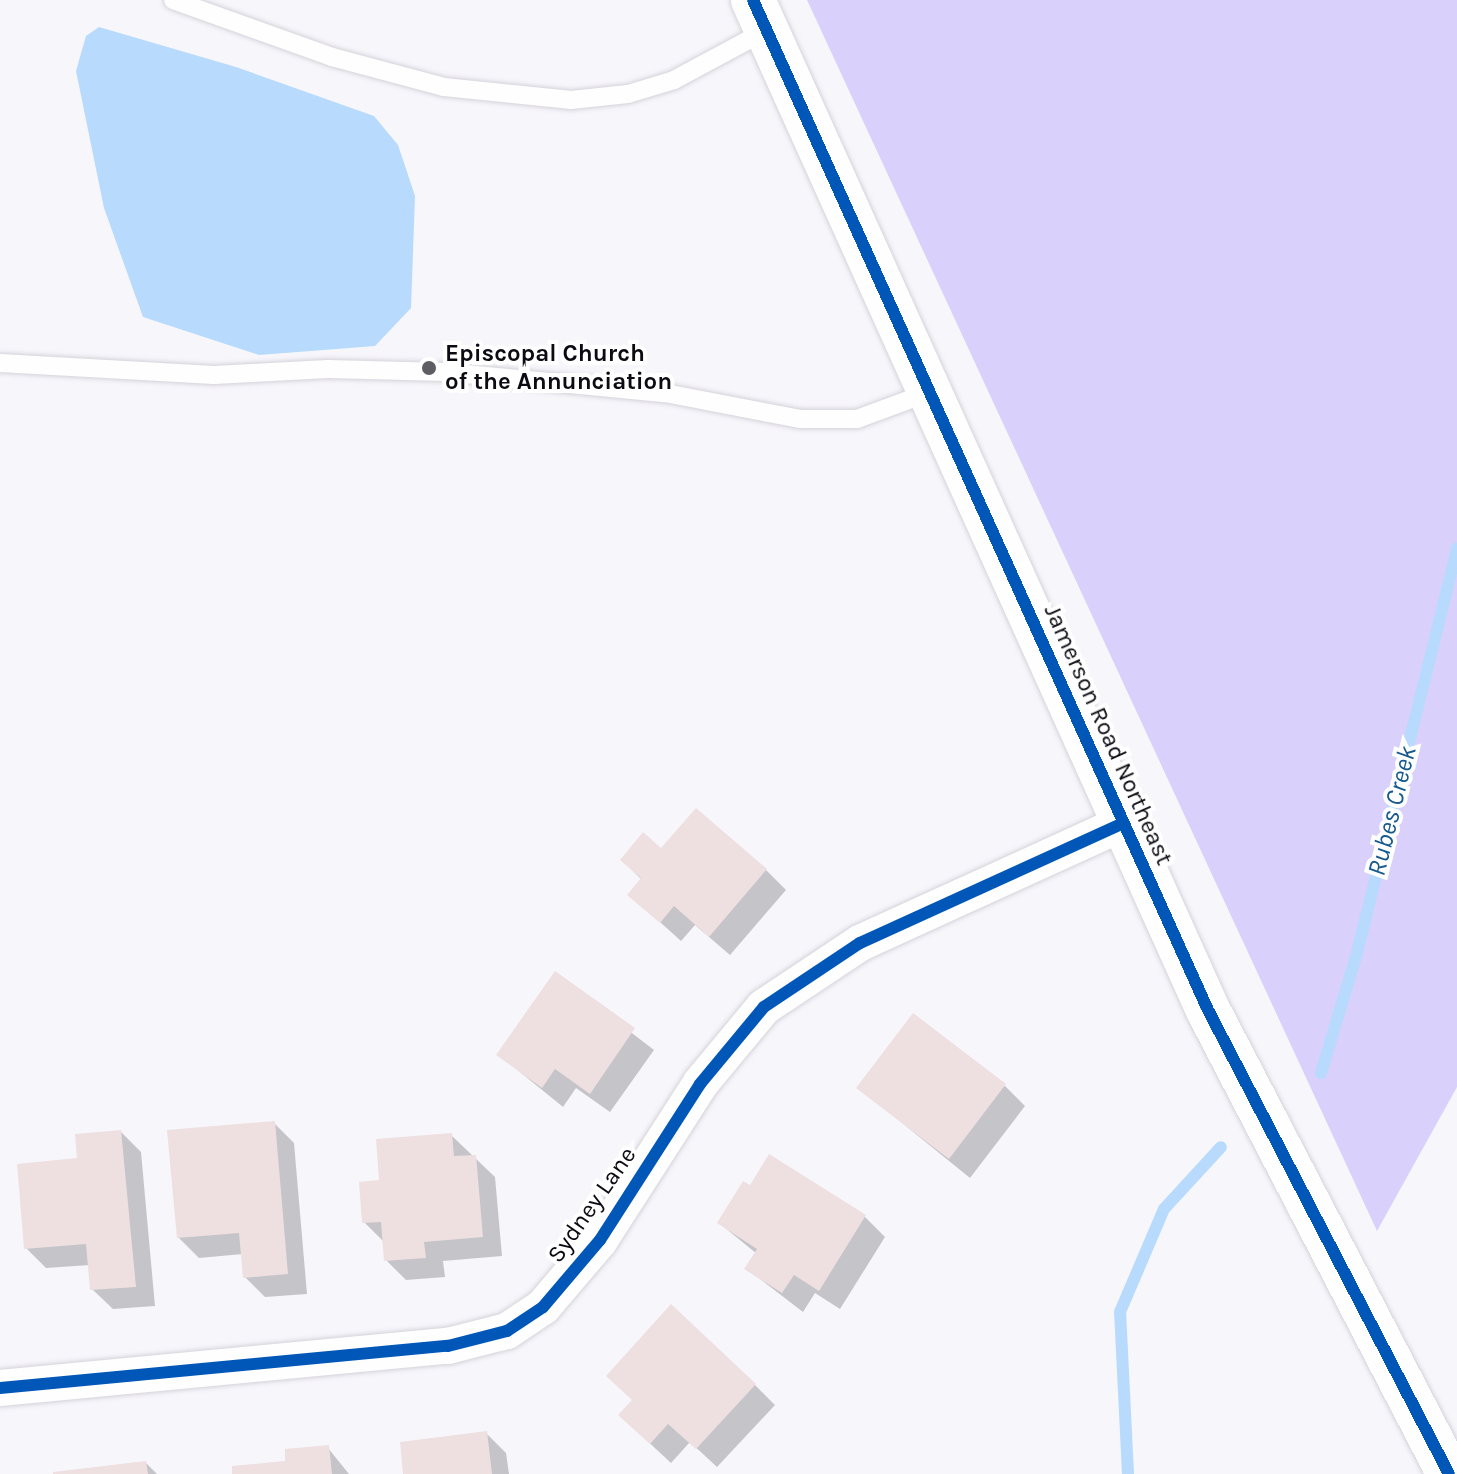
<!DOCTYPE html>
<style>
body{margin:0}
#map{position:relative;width:1457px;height:1474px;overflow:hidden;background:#f7f6fb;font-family:Karla,sans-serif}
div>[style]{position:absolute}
.forest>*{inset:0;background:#d9d1fc}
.water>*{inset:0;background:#b8dafc}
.shadow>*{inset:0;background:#0003}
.stream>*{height:12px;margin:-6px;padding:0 6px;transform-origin:6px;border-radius:6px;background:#b8dafc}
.building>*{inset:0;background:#eedfe1}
.roads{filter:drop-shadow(0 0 2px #d5d3da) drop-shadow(0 0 2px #d5d3da)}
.service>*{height:18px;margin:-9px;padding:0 9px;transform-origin:9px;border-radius:9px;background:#fefefe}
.minor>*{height:36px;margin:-18px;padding:0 18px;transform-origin:18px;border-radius:18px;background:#fefefe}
.tertiary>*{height:44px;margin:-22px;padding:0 22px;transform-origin:22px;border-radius:22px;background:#fefefe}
.cycleway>*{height:12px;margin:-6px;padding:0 6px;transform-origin:6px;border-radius:6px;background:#0057b8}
.dots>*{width:22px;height:22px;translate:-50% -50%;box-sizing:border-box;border:4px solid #fff;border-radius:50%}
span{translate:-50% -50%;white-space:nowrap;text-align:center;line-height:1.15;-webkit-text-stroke:8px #fff;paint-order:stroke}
.poi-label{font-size:24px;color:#0c0a12;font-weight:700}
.left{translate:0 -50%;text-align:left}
.street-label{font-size:24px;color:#0c0a12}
.water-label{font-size:26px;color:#15598e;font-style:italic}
</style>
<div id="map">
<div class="forest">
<i style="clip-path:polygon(807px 0,1457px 0,1457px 1087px,1377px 1231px)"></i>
</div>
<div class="water">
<i style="clip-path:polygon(99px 27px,236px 67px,374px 116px,398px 145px,415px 196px,411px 308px,375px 346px,259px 355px,143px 317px,104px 208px,76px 71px,86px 36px)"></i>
</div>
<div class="shadow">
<i style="clip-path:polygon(661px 851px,766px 870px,786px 890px,730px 955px,695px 925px,681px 941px,630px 895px,642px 880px,622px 860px)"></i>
<i style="clip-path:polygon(555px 974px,654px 1050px,610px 1112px,576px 1088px,563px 1107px,499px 1055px)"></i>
<i style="clip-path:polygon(1005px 1086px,1025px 1106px,970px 1178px,859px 1088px)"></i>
<i style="clip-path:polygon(274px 1123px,294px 1143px,307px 1294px,265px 1297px,245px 1277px,243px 1254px,199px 1258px,179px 1238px)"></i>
<i style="clip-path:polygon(121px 1132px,141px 1152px,155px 1306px,113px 1309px,92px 1289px,90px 1265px,46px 1268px,26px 1248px)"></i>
<i style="clip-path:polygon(451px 1135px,495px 1177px,502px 1256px,443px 1261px,445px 1277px,406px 1280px,386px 1260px,385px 1243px,364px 1222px,381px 1182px)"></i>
<i style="clip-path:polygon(751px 1188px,865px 1217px,885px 1237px,840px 1309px,815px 1293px,803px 1312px,747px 1269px,757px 1254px,719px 1223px)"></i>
<i style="clip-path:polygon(755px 1385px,775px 1405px,717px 1467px,690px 1442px,671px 1463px,641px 1435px,634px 1401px)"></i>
<i style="clip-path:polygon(486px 1433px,506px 1453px,509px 1474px,405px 1474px)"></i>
<i style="clip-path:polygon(328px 1448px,349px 1474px,234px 1474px,287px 1463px)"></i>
<i style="clip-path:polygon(146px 1463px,157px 1474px,54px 1474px)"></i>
</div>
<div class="stream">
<i style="left:1321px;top:1073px;width:125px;rotate:-73.3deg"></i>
<i style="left:1357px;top:953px;width:417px;rotate:-76.1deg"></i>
<i style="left:1128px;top:1474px;width:162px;rotate:-92.8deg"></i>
<i style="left:1120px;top:1312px;width:112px;rotate:-66.9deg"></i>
<i style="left:1164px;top:1209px;width:84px;rotate:-47.4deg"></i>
</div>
<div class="building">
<i style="clip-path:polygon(696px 808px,767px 869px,709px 937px,674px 906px,660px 923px,627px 895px,641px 878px,620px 860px,643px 832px,661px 848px)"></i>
<i style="clip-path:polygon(555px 971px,635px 1028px,590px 1094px,555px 1069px,542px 1088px,496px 1055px)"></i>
<i style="clip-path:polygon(913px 1013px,1006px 1084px,949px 1159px,856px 1088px)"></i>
<i style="clip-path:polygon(275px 1121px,288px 1274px,243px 1278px,239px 1233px,177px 1238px,167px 1130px)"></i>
<i style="clip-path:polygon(121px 1130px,136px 1287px,90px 1290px,86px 1244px,24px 1249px,17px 1164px,77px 1158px,75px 1134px)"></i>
<i style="clip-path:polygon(452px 1133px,454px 1156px,476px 1155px,483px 1237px,424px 1242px,426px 1258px,384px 1261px,381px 1222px,362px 1223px,359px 1182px,379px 1180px,376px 1139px)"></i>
<i style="clip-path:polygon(769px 1154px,866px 1215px,819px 1291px,794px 1275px,782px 1293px,744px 1269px,757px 1249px,717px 1223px,743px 1181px,750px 1185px)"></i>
<i style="clip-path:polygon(671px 1304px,756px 1384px,696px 1449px,668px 1424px,650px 1444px,618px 1415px,632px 1400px,606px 1376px)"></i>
<i style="clip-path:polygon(487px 1431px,492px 1474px,403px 1474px,400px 1442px)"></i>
<i style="clip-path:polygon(329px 1445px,332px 1474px,232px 1474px,232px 1466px,285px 1461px,285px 1449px)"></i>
<i style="clip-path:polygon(146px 1461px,148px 1474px,53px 1474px,53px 1472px)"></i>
</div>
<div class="roads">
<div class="service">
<i style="left:173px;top:0;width:169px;rotate:19.7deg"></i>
<i style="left:332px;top:57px;width:116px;rotate:15deg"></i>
<i style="left:444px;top:87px;width:128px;rotate:5.8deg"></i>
<i style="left:571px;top:100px;width:57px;rotate:-6deg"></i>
<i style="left:628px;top:94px;width:48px;rotate:-16.9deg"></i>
<i style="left:674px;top:80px;width:106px;rotate:-28.3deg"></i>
<i style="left:0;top:363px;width:214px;rotate:3.2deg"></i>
<i style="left:214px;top:375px;width:114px;rotate:-3deg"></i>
<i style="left:328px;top:369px;width:117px;rotate:1.5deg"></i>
<i style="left:445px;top:372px;width:221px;rotate:5.5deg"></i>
<i style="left:665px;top:393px;width:137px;rotate:10.9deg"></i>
<i style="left:800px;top:419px;width:57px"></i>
<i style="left:857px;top:419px;width:78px;rotate:-20.3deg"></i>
</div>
<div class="minor">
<i style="left:0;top:1388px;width:450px;rotate:-5.4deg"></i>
<i style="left:448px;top:1346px;width:61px;rotate:-14.3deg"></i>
<i style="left:507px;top:1331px;width:43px;rotate:-33.7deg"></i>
<i style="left:543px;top:1307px;width:88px;rotate:-49.6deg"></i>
<i style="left:600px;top:1240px;width:185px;rotate:-57.3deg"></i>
<i style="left:700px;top:1084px;width:100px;rotate:-50.3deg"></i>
<i style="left:764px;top:1007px;width:115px;rotate:-33.7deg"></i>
<i style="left:860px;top:943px;width:289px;rotate:-24.5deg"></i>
</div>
<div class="tertiary">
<i style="left:753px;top:0;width:1106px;rotate:65.75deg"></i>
<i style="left:1207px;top:1008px;width:525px;rotate:62.56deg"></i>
</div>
</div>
<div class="cycleway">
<i style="left:753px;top:0;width:1106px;rotate:65.75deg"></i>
<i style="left:1207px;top:1008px;width:525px;rotate:62.56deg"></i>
<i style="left:0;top:1388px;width:450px;rotate:-5.4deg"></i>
<i style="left:448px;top:1346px;width:61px;rotate:-14.3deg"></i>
<i style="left:507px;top:1331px;width:43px;rotate:-33.7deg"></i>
<i style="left:543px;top:1307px;width:88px;rotate:-49.6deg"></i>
<i style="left:600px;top:1240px;width:185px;rotate:-57.3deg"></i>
<i style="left:700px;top:1084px;width:100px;rotate:-50.3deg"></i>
<i style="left:764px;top:1007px;width:115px;rotate:-33.7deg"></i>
<i style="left:860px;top:943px;width:289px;rotate:-24.5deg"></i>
</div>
<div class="dots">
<i style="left:429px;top:368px;background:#5e5d64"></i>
</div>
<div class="poi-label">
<span class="left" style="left:445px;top:368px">Episcopal Church<br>of the Annunciation</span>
</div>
<div class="street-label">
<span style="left:1108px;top:735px;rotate:66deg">Jamerson Road Northeast</span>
<span style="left:592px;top:1205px;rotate:-55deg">Sydney Lane</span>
</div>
<div class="water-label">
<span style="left:1392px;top:811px;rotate:-76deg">Rubes Creek</span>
</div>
</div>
